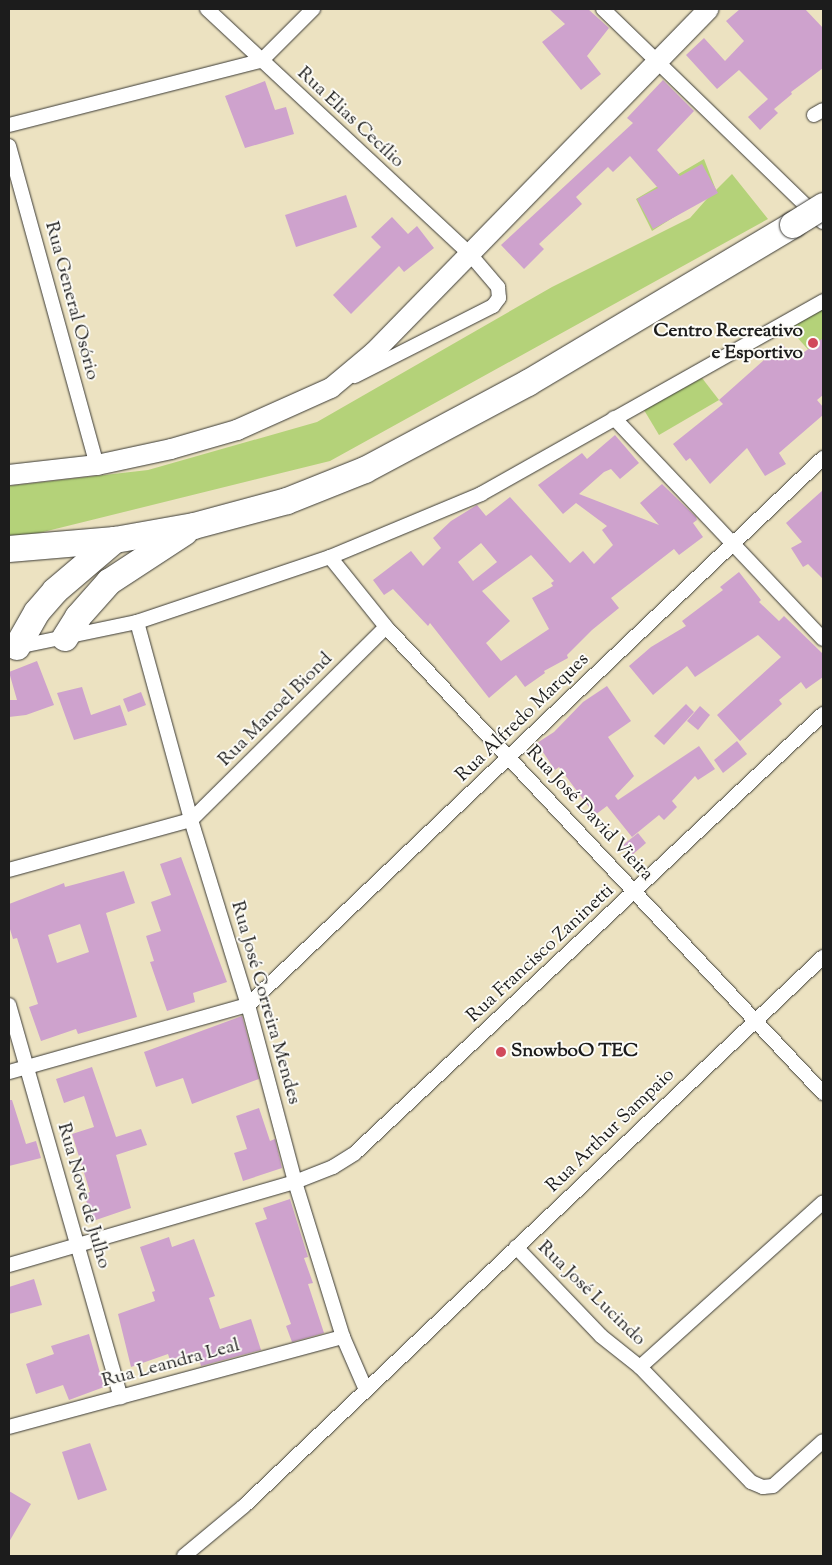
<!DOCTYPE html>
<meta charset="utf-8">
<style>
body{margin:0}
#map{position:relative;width:832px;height:1565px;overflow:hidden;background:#ece2c1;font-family:"Sorts Mill Goudy",serif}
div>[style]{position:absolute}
.green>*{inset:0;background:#b4d279}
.building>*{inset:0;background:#cea2cd}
.roads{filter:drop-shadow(0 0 1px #3b3a35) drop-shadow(0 0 1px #3b3a35)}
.street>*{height:14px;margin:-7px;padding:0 7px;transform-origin:7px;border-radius:7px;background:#fff}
.secondary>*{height:20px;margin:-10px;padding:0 10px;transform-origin:10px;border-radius:10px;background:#fff}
.highway>*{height:26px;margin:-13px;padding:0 13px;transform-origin:13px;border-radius:13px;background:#fff}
.bridges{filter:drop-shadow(0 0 1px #3b3a35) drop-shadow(0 0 1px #3b3a35)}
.highway-bridge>*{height:26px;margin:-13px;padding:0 13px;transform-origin:13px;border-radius:13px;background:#fff}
.dots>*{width:14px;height:14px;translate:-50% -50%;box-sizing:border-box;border:2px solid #fdfcf7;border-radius:50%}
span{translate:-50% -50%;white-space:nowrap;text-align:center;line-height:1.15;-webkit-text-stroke:4px #fdfcf7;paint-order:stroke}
.street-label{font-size:19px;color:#1c1c1c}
.poi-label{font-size:19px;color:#1c1c1c;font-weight:700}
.right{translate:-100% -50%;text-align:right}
.left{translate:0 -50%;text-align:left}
.frame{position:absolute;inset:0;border:10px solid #1c1c1c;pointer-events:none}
</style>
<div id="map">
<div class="green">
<i style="clip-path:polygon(704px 159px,716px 190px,732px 174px,768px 219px,330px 461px,39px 533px,9px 536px,9px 486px,148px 470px,317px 422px,552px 287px,690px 218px,713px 192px,652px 231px,636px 199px)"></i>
<i style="clip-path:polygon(823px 307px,823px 360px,820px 363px,788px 327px)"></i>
<i style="clip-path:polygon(702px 378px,719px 400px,659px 435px,644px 410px)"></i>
</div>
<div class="building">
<i style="clip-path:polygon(549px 9px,588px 9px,609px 28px,587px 56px,601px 74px,581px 90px,542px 42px,565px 24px)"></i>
<i style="clip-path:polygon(740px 9px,805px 9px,823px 28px,823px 68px,791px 92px,792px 94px,774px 109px,778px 113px,760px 130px,748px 117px,768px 99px,739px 70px,717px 89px,686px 55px,704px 38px,725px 61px,744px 41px,726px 21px)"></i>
<i style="clip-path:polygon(663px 80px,694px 111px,657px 150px,680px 176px,702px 164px,718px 193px,653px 229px,637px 199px,658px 188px,630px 156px,613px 172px,608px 167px,576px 197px,582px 204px,539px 244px,544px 249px,524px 269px,501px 245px,633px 123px,627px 118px)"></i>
<i style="clip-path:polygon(265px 81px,275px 110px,286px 107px,294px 134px,245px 148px,225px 96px)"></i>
<i style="clip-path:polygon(346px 195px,357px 227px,296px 247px,285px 215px)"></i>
<i style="clip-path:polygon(392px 217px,408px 234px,417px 226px,434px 248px,404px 272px,399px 266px,351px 314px,333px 295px,381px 247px,371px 237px)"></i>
<i style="clip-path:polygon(823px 338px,823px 395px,817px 400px,823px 407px,823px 415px,779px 453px,786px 464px,765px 476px,747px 448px,710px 484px,690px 458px,686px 461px,673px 444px,723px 404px,719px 400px,782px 344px,788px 351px,792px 348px,799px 356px)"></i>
<i style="clip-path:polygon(evenodd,615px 435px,639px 463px,620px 479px,611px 469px,604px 472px,579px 494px,659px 525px,640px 503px,662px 484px,696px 517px,697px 520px,693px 523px,703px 537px,679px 555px,674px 549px,611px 598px,619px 608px,592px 630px,567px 655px,568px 658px,544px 671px,545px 673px,525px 687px,516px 675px,489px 698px,430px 623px,428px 626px,393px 589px,384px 595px,373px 580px,411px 551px,423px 566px,441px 548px,433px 538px,451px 521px,477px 505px,486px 516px,510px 497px,570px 563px,583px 551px,594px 564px,613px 545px,602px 530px,607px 526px,576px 503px,563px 514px,538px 485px,582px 453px,587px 459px,615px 435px,481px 543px,497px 562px,473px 581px,458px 562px,481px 543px,615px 435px,531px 555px,554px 581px,551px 583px,553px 586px,532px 598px,549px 629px,501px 661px,486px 643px,510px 621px,482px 591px,531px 555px)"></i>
<i style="clip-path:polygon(823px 490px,823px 579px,808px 564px,803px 567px,791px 548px,802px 542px,786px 523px)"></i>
<i style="clip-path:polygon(739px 572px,761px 600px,759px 602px,779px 621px,784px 616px,823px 654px,823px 677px,806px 689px,801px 682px,779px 700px,782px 704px,740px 741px,717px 715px,781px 657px,758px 635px,695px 677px,687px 666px,653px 695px,629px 666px,651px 647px,686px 626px,682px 621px,723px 590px,720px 587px)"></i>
<i style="clip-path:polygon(37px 661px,54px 705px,26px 715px,9px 717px,9px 700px,17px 700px,9px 672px)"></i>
<i style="clip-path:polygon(607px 686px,631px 721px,608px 737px,634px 776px,615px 796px,618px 800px,699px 746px,715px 769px,698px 780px,695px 776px,672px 801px,677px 807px,664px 820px,659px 815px,632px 837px,607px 806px,595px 815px,559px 767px,555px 770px,537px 743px,554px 732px,583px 702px)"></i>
<i style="clip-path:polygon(82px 687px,91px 715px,120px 705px,127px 725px,74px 740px,57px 693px)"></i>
<i style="clip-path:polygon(141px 692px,146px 705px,128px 712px,123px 699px)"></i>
<i style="clip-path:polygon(686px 704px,694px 712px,664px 745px,654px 736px)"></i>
<i style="clip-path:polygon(700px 706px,710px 715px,698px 730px,687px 721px)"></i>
<i style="clip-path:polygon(737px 741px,747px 754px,723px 773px,714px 760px)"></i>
<i style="clip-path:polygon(638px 833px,646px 843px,632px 855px,623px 845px)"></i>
<i style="clip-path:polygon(181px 857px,227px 982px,193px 993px,195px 1002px,167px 1011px,150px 962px,154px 961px,146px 936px,161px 931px,151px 902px,171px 895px,160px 864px)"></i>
<i style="clip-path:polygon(evenodd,124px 871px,135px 903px,106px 913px,137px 1017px,78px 1034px,76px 1029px,41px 1041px,29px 1007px,38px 1004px,17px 938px,13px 939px,9px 926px,9px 904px,64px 883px,65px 887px,124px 871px,80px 924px,89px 952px,57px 963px,48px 935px,80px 924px)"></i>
<i style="clip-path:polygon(242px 1016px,259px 1079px,192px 1104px,183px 1078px,156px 1087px,144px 1052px)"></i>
<i style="clip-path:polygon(92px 1067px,116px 1137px,141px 1129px,147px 1145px,116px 1155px,131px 1208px,93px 1221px,84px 1194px,90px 1192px,72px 1134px,94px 1127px,84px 1096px,64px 1103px,56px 1079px)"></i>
<i style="clip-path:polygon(9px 1100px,12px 1100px,26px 1144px,36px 1141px,41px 1158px,9px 1166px)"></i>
<i style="clip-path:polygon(259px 1108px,270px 1141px,275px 1139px,282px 1168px,243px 1181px,234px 1153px,247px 1149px,236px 1116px)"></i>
<i style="clip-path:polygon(290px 1199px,308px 1257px,304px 1258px,313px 1283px,308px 1284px,324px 1333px,292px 1342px,286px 1326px,291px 1324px,255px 1223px,267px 1219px,263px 1208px)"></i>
<i style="clip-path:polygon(169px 1237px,172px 1247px,194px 1239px,215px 1296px,209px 1298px,220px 1329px,251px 1319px,261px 1350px,201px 1366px,197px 1351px,170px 1360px,168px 1354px,131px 1367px,118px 1314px,155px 1301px,152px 1292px,155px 1291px,140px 1247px)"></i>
<i style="clip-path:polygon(34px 1279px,42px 1305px,9px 1314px,9px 1287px)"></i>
<i style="clip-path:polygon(89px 1334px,104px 1387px,69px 1400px,63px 1385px,36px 1394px,26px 1364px,54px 1354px,51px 1346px)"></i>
<i style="clip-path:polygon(90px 1443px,107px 1490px,78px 1500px,62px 1452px)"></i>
<i style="clip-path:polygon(9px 1491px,31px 1504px,9px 1542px)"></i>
</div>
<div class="roads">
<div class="street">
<i style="left:207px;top:9px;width:358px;rotate:43deg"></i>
<i style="left:469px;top:253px;width:45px;rotate:49.5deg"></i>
<i style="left:498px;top:287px;width:11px;rotate:85deg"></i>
<i style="left:499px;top:298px;width:10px;rotate:127deg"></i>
<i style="left:493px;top:306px;width:155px;rotate:153.1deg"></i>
<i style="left:603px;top:9px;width:306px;rotate:44.1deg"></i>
<i style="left:814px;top:115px;width:10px;rotate:-29deg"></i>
<i style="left:9px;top:125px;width:260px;rotate:-14.3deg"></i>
<i style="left:261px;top:61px;width:74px;rotate:-45deg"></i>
<i style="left:9px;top:146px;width:331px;rotate:74.6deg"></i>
<i style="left:614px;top:418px;width:304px;rotate:46.6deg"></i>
<i style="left:330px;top:557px;width:90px;rotate:51.3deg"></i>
<i style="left:386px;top:627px;width:639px;rotate:46.84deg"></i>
<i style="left:137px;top:622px;width:205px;rotate:74.7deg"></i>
<i style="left:191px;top:820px;width:194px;rotate:72.9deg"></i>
<i style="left:248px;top:1005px;width:183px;rotate:75.1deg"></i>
<i style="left:295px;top:1182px;width:162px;rotate:72.8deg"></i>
<i style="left:343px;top:1337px;width:58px;rotate:66.5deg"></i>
<i style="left:17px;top:647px;width:123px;rotate:-11.8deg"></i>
<i style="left:137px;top:622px;width:204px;rotate:-18.6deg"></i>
<i style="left:330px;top:557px;width:164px;rotate:-22.6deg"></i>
<i style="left:481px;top:494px;width:393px;rotate:-29.4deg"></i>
<i style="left:9px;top:870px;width:189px;rotate:-15.4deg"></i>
<i style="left:191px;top:820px;width:274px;rotate:-44.7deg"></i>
<i style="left:9px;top:1005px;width:408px;rotate:74.1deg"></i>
<i style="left:9px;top:1072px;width:248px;rotate:-15.7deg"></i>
<i style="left:248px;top:1005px;width:794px;rotate:-43.57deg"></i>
<i style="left:516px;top:1247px;width:123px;rotate:46.3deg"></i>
<i style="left:601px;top:1336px;width:50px;rotate:38.5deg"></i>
<i style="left:640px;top:1367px;width:160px;rotate:46deg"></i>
<i style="left:751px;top:1482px;width:13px;rotate:23deg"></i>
<i style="left:763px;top:1487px;width:10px;rotate:-6deg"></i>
<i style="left:773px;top:1486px;width:67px;rotate:-42deg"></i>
<i style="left:9px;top:1265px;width:298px;rotate:-16.2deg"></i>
<i style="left:295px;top:1182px;width:41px;rotate:-21.5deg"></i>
<i style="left:333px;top:1167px;width:26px;rotate:-32deg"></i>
<i style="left:355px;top:1153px;width:642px;rotate:-43.17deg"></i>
<i style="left:640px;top:1367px;width:246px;rotate:-42deg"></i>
<i style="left:9px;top:1427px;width:346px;rotate:-15.1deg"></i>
<i style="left:184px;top:1556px;width:78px;rotate:-39.8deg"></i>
<i style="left:244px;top:1506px;width:798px;rotate:-43.48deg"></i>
</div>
<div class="secondary">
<i style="left:9px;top:475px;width:89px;rotate:-6.5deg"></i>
<i style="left:97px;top:465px;width:76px;rotate:-12.2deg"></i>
<i style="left:171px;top:449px;width:69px;rotate:-16.1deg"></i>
<i style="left:237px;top:430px;width:103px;rotate:-24.1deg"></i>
<i style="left:331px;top:388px;width:56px;rotate:-39.9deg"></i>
<i style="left:374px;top:352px;width:479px;rotate:-45.7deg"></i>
</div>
<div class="highway">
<i style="left:9px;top:549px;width:106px;rotate:-4.9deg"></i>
<i style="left:115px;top:540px;width:80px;rotate:-10deg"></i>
<i style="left:194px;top:526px;width:96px;rotate:-15deg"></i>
<i style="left:287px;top:501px;width:84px;rotate:-21.7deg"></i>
<i style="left:365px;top:470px;width:185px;rotate:-28.1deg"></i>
<i style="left:528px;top:383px;width:309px;rotate:-30.8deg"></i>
<i style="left:65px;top:638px;width:25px;rotate:-58deg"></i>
<i style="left:78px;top:617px;width:47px;rotate:-48.5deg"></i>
<i style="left:109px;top:582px;width:91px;rotate:-33.3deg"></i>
<i style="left:17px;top:647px;width:40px;rotate:-60.3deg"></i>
<i style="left:37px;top:612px;width:28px;rotate:-49deg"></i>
<i style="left:55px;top:591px;width:79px;rotate:-40.4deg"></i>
</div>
</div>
<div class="bridges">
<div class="highway-bridge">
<i style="left:793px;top:225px;width:36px;rotate:-32deg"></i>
</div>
</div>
<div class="dots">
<i style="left:813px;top:343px;background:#d1495b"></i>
<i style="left:501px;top:1052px;background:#d1495b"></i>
</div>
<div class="street-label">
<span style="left:350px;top:118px;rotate:43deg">Rua Elias Cecílio</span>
<span style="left:71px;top:301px;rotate:75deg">Rua General Osório</span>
<span style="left:276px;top:710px;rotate:-45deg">Rua Manoel Biond</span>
<span style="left:523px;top:718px;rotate:-44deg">Rua Alfredo Marques</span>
<span style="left:589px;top:814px;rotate:47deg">Rua José David Vieira</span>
<span style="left:541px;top:954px;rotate:-43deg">Rua Francisco Zaninetti</span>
<span style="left:265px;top:1003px;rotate:74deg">Rua José Correira Mendes</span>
<span style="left:611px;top:1131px;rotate:-44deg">Rua Arthur Sampaio</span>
<span style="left:83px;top:1196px;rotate:74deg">Rua Nove de Julho</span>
<span style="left:591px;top:1294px;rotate:44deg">Rua José Lucindo</span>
<span style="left:171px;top:1364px;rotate:-15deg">Rua Leandra Leal</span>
</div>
<div class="poi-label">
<span class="right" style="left:803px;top:343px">Centro Recreativo<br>e Esportivo</span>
<span class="left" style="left:511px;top:1052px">SnowboO TEC</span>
</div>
<div class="frame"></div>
</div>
